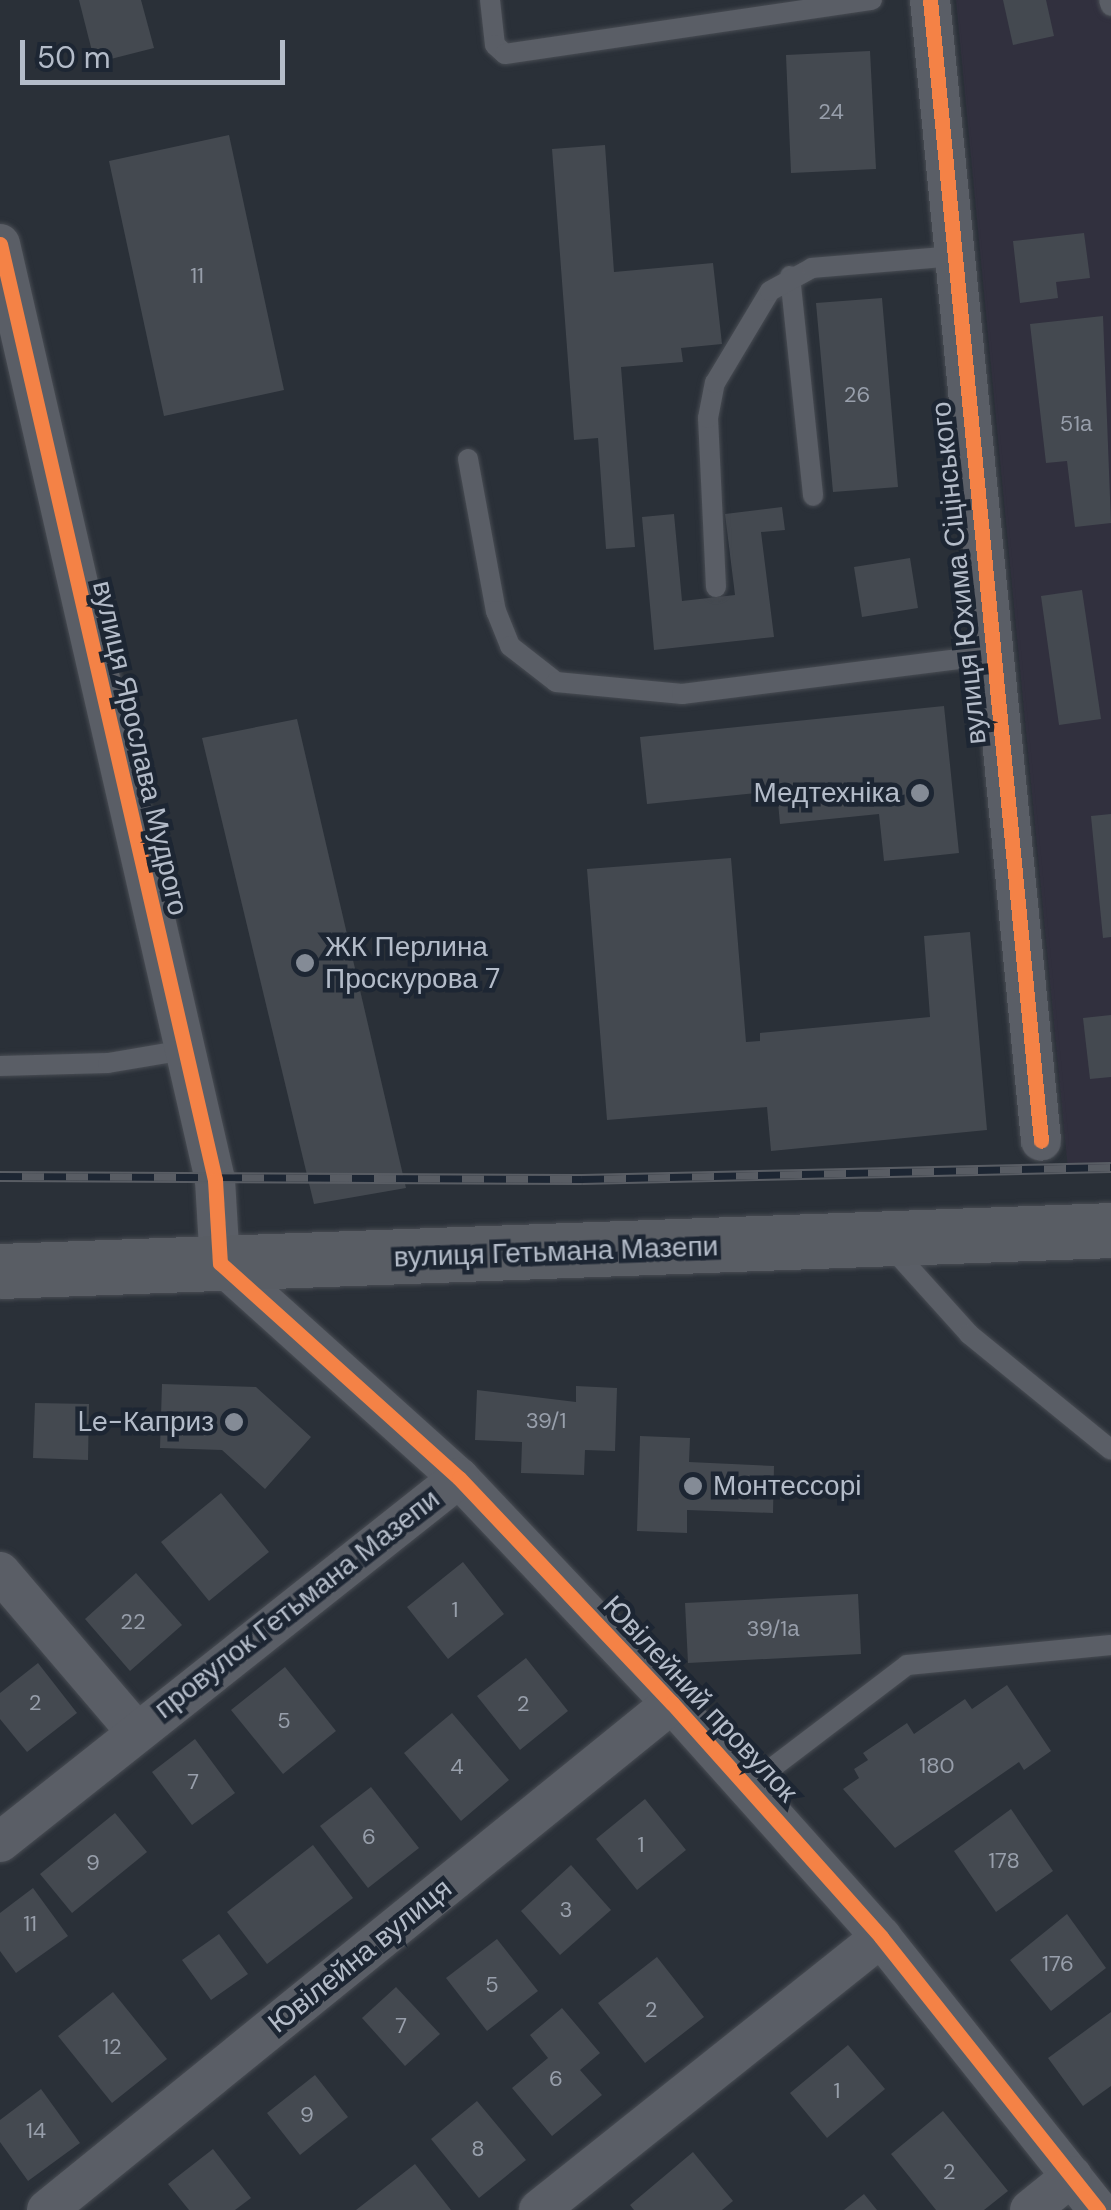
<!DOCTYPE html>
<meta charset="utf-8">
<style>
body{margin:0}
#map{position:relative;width:1111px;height:2210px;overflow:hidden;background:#2a3038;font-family:"DM Sans",sans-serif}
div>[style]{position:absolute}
.medical>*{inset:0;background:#31303e}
.building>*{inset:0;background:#444950}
.roads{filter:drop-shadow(0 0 2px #484c53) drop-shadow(0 0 2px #484c53)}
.service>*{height:20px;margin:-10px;padding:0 10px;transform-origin:10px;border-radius:10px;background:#5a5e66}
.minor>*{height:40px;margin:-20px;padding:0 20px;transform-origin:20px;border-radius:20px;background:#5a5e66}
.secondary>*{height:55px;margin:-27.5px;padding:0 27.5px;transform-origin:27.5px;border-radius:27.5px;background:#595d64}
.rail>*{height:11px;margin-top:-5.5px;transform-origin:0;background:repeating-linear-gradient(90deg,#1d2633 0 22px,#595d64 0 44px);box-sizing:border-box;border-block:2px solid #595d64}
.cycleway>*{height:15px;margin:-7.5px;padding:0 7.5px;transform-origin:7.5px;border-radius:7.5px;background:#f48246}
.dots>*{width:28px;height:28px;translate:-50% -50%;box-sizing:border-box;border:5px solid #1d2633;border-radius:50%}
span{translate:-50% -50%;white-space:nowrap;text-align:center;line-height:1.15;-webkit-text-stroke:9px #1d2633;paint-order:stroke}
.number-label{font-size:22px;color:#989fab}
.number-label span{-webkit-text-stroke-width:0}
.street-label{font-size:28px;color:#b4bcc9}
.poi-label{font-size:28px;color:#b4bcc9}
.right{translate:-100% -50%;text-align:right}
.left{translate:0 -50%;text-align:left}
.scale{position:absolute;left:20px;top:40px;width:265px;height:45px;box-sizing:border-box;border:5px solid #b4bcc9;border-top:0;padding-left:12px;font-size:30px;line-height:35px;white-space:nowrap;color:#b4bcc9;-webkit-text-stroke:8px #1d2633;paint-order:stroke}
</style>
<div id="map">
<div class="medical">
<i style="clip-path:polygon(956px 0,1111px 0,1111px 1164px,1068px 1170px)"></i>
</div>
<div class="building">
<i style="clip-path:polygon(79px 0,141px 0,154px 48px,95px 63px)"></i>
<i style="clip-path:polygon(1003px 0,1046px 0,1054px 36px,1013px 45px)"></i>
<i style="clip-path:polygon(870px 51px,876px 169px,791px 173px,786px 55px)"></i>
<i style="clip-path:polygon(229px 135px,284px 390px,164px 416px,109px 161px)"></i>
<i style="clip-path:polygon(605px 145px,614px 272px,713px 263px,722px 344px,681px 348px,683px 362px,621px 367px,635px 547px,606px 549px,598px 438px,574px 440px,552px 149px)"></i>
<i style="clip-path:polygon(1084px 233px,1090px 278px,1056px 282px,1058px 298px,1020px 303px,1013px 241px)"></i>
<i style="clip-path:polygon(882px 298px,898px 487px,833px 492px,816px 303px)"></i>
<i style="clip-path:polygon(1103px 316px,1111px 523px,1075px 527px,1067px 461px,1046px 463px,1030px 324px)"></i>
<i style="clip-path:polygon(782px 507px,785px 530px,761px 532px,774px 637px,654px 650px,642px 517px,674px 514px,682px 601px,735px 595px,725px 514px)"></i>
<i style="clip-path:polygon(910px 558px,918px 608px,862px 617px,854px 567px)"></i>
<i style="clip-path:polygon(1082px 590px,1101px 719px,1059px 725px,1041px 596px)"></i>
<i style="clip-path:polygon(944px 706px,959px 853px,884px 861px,879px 814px,780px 824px,777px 791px,647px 804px,640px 737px)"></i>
<i style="clip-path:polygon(297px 719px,406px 1188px,314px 1204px,202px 738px)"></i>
<i style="clip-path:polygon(1111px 814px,1111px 937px,1103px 938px,1091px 816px)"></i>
<i style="clip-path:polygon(731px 858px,746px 1042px,760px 1041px,760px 1033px,930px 1017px,924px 936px,970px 932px,987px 1130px,771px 1151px,767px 1107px,607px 1120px,587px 869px)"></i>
<i style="clip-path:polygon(1111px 1015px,1111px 1077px,1090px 1079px,1083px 1018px)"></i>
<i style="clip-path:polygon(162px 1384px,256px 1387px,311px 1437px,265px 1489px,222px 1450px,160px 1448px)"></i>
<i style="clip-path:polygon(576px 1386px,617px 1388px,615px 1451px,585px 1450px,584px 1475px,521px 1473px,522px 1442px,475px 1440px,477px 1390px,576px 1402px)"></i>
<i style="clip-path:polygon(35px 1403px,89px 1404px,88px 1460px,33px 1458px)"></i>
<i style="clip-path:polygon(640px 1436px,690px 1438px,689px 1462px,774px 1466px,773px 1513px,687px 1510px,687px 1533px,637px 1531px)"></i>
<i style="clip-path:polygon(221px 1493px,269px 1552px,209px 1601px,161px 1542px)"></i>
<i style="clip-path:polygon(463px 1562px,504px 1614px,448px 1659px,407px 1607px)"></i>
<i style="clip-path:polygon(136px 1573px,182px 1625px,130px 1671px,85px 1619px)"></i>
<i style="clip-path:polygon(858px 1594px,861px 1654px,688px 1663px,685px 1603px)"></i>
<i style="clip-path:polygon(526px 1658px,568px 1711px,520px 1750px,477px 1696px)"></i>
<i style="clip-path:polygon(38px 1663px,77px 1713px,27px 1752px,0 1719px,0 1693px)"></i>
<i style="clip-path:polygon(285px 1667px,336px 1731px,283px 1774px,231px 1710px)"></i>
<i style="clip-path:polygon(1007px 1685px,1051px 1751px,1024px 1770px,1019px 1762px,895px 1848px,843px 1789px,859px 1778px,854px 1769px,868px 1760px,863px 1753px,907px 1723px,914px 1734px,965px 1699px,972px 1709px)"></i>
<i style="clip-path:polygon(452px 1713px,509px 1780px,461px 1821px,404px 1753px)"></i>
<i style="clip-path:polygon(195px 1739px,235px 1793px,192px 1825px,152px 1772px)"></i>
<i style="clip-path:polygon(371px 1787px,419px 1848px,368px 1888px,320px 1826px)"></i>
<i style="clip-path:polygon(645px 1799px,686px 1850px,637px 1890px,596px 1839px)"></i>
<i style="clip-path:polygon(1011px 1809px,1053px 1871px,996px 1912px,954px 1851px)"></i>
<i style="clip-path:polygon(115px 1813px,147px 1852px,72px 1913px,40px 1874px)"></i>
<i style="clip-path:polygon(313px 1845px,353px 1898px,267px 1964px,227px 1912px)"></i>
<i style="clip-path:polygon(571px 1865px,611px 1910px,560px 1955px,521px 1911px)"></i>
<i style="clip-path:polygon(33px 1888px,68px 1936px,16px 1973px,0 1951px,0 1913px)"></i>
<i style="clip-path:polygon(1067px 1914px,1106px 1968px,1051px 2011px,1010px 1960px)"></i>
<i style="clip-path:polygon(219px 1934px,248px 1974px,211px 2000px,182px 1960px)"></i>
<i style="clip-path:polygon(497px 1939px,538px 1991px,487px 2031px,446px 1978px)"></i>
<i style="clip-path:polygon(657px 1957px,704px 2017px,645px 2063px,598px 2003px)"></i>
<i style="clip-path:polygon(396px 1987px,440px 2034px,405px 2066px,362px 2018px)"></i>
<i style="clip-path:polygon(113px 1992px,167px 2059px,112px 2103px,58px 2036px)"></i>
<i style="clip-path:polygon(562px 2008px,600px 2053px,580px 2070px,602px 2095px,552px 2136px,512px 2088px,548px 2058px,530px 2035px)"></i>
<i style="clip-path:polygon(1111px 2012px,1111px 2086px,1083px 2106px,1048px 2058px)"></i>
<i style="clip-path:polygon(848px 2045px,885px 2089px,827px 2138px,790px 2093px)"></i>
<i style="clip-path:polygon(315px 2075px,348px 2117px,300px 2155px,267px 2113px)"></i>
<i style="clip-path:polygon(41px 2089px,80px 2143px,28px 2181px,0 2142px,0 2120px)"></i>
<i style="clip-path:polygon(477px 2101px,526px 2160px,479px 2198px,431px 2139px)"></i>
<i style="clip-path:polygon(943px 2111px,1008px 2191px,984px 2210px,936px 2210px,891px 2154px)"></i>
<i style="clip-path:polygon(213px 2149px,251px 2198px,235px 2210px,189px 2210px,168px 2184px)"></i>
<i style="clip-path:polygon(693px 2152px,733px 2201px,722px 2210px,634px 2210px,630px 2205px)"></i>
<i style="clip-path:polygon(415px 2164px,451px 2210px,356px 2210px)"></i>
<i style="clip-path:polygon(864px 2194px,877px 2210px,844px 2210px)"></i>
</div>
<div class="roads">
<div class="service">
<i style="left:490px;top:0;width:45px;rotate:83.7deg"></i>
<i style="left:495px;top:45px;width:13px;rotate:42deg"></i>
<i style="left:505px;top:54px;width:371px;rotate:-8.4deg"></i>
<i style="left:1109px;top:0;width:6px;rotate:72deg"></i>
<i style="left:790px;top:276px;width:221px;rotate:84deg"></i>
<i style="left:468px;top:459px;width:155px;rotate:79.6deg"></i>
<i style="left:496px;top:611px;width:38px;rotate:68deg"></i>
<i style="left:510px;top:646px;width:58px;rotate:38deg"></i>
<i style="left:556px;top:682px;width:127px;rotate:5.4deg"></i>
<i style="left:682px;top:694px;width:311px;rotate:-7.2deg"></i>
<i style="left:716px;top:587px;width:169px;rotate:-92.7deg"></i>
<i style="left:708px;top:418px;width:36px;rotate:-79deg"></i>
<i style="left:715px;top:383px;width:107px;rotate:-59.1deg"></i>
<i style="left:770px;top:291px;width:48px;rotate:-28.7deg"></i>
<i style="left:812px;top:268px;width:143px;rotate:-4.8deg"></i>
<i style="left:0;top:1066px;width:108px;rotate:-1.6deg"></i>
<i style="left:108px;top:1063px;width:77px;rotate:-9.7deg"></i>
<i style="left:889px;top:1245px;width:120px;rotate:48deg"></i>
<i style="left:969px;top:1334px;width:183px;rotate:39.2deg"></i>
<i style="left:747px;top:1787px;width:201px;rotate:-37.3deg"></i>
<i style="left:907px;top:1665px;width:205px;rotate:-5.6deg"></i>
</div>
<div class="minor">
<i style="left:930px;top:0;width:1146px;rotate:84.44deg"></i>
<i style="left:0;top:244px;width:960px;rotate:77.06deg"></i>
<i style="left:215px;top:1180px;width:83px;rotate:86.6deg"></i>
<i style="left:220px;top:1263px;width:321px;rotate:42deg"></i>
<i style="left:459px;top:1478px;width:310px;rotate:46.6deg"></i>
<i style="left:672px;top:1703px;width:314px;rotate:48.2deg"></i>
<i style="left:881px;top:1937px;width:349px;rotate:51.5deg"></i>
<i style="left:0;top:1572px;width:208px;rotate:49.5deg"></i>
<i style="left:0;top:1842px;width:586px;rotate:-38.42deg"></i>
<i style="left:47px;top:2210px;width:805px;rotate:-39.05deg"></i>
<i style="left:539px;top:2210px;width:438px;rotate:-38.6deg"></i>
<i style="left:1030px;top:2210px;width:54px;rotate:-39deg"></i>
</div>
<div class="secondary">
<i style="left:0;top:1271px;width:1112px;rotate:-2.11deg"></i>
</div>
</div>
<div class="rail">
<i style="left:0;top:1176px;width:582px;rotate:0.3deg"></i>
<i style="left:582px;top:1179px;width:529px;rotate:-1.3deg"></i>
</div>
<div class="cycleway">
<i style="left:930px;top:0;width:1146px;rotate:84.44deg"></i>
<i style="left:0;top:244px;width:960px;rotate:77.06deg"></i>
<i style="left:215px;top:1180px;width:83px;rotate:86.6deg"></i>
<i style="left:220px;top:1263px;width:321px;rotate:42deg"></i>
<i style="left:459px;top:1478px;width:310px;rotate:46.6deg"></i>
<i style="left:672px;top:1703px;width:314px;rotate:48.2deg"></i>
<i style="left:881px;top:1937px;width:349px;rotate:51.5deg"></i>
</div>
<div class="dots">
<i style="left:920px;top:793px;background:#848b96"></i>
<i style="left:305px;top:963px;background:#848b96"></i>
<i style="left:234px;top:1422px;background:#848b96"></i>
<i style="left:693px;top:1486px;background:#848b96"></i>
</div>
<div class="number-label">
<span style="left:831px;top:112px">24</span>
<span style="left:197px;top:276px">11</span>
<span style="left:857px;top:395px">26</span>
<span style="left:1076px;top:424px">51а</span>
<span style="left:546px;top:1421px">39/1</span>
<span style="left:455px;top:1610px">1</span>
<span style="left:133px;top:1622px">22</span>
<span style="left:773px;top:1629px">39/1а</span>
<span style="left:35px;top:1703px">2</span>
<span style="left:523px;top:1704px">2</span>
<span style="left:284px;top:1721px">5</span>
<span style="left:937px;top:1766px">180</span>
<span style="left:457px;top:1767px">4</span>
<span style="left:193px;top:1782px">7</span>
<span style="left:369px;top:1837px">6</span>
<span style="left:641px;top:1845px">1</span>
<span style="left:1004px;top:1861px">178</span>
<span style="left:93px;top:1863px">9</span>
<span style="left:566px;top:1910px">3</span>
<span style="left:30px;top:1924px">11</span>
<span style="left:1058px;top:1964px">176</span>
<span style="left:492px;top:1985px">5</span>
<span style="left:651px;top:2010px">2</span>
<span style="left:401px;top:2026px">7</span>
<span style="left:112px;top:2047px">12</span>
<span style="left:556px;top:2079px">6</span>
<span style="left:837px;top:2091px">1</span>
<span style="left:307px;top:2115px">9</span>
<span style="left:36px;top:2131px">14</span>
<span style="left:478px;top:2149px">8</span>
<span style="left:949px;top:2172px">2</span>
</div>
<div class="street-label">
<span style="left:959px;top:573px;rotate:-96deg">вулиця Юхима Сіцінського</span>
<span style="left:140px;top:748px;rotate:77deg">вулиця Ярослава Мудрого</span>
<span style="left:556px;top:1252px;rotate:-2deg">вулиця Гетьмана Мазепи</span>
<span style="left:297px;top:1604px;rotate:-38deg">провулок Гетьмана Мазепи</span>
<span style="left:700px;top:1699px;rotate:47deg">Ювілейний провулок</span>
<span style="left:360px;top:1956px;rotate:-39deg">Ювілейна вулиця</span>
</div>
<div class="poi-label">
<span class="right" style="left:900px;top:793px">Медтехніка</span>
<span class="left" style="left:325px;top:963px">ЖК Перлина<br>Проскурова 7</span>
<span class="right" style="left:214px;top:1422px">Le-Каприз</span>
<span class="left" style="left:713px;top:1486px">Монтессорі</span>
</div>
<div class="scale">50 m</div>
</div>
